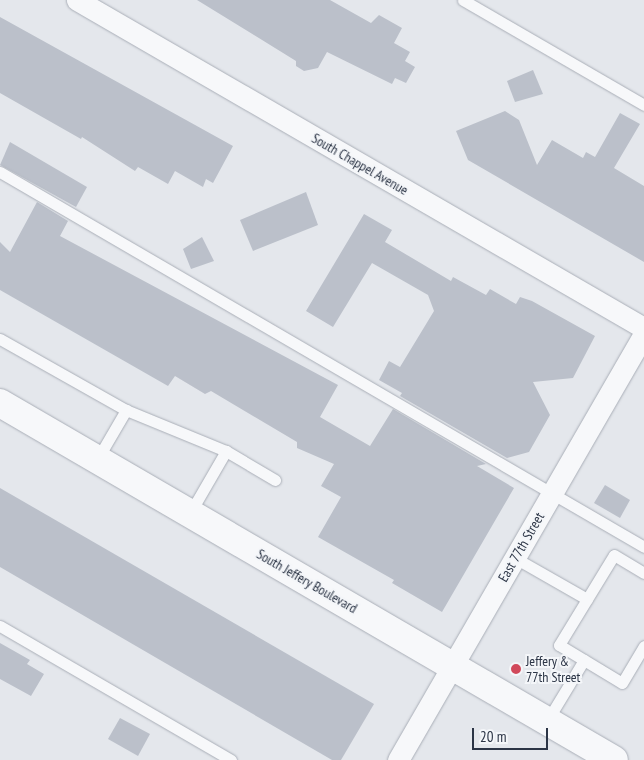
<!DOCTYPE html>
<style>
body{margin:0}
#map{position:relative;width:644px;height:760px;overflow:hidden;background:#e4e7ec;font-family:"PT Sans Narrow",sans-serif}
div>[style]{position:absolute}
.building>*{inset:0;background:#bbc0ca}
.roads{filter:drop-shadow(0 0 1px #a9aeb7) drop-shadow(0 0 1px #a9aeb7)}
.service>*{height:11px;margin:-5.5px;padding:0 5.5px;transform-origin:5.5px;border-radius:5.5px;background:#f7f8fa}
.minor>*{height:21px;margin:-10.5px;padding:0 10.5px;transform-origin:10.5px;border-radius:10.5px;background:#f7f8fa}
.tertiary>*{height:28px;margin:-14px;padding:0 14px;transform-origin:14px;border-radius:14px;background:#f7f8fa}
.dots>*{width:14px;height:14px;translate:-50% -50%;box-sizing:border-box;border:2px solid #f4f6f9;border-radius:50%}
span{translate:-50% -50%;white-space:nowrap;text-align:center;line-height:1.15;-webkit-text-stroke:4px #f4f6f9;paint-order:stroke}
.street-label{font-size:14px;color:#2b3445}
.poi-label{font-size:14px;color:#2b3445}
.left{translate:0 -50%;text-align:left}
.scale{position:absolute;left:472px;top:728px;width:76px;height:22px;box-sizing:border-box;border:2px solid #2b3445;border-top:0;padding-left:6px;font-size:15px;line-height:18px;white-space:nowrap;color:#2b3445;-webkit-text-stroke:4px #f4f6f9;paint-order:stroke}
</style>
<div id="map">
<div class="building">
<i style="clip-path:polygon(197px 0,330px 0,371px 23px,379px 15px,402px 28px,394px 43px,410px 52px,405px 61px,415px 67px,406px 83px,395px 78px,392px 84px,327px 52px,318px 68px,304px 71px,296px 66px,296px 61px)"></i>
<i style="clip-path:polygon(0 17px,233px 146px,213px 183px,206px 179px,203px 187px,175px 171px,168px 184px,138px 167px,135px 171px,82px 137px,81px 139px,0 93px)"></i>
<i style="clip-path:polygon(533px 70px,543px 94px,515px 102px,507px 81px)"></i>
<i style="clip-path:polygon(505px 111px,519px 120px,537px 165px,552px 140px,583px 158px,586px 152px,595px 157px,620px 113px,640px 124px,614px 168px,644px 186px,644px 262px,468px 160px,456px 131px)"></i>
<i style="clip-path:polygon(10px 142px,87px 187px,76px 207px,0 165px)"></i>
<i style="clip-path:polygon(306px 192px,318px 225px,253px 251px,240px 220px)"></i>
<i style="clip-path:polygon(37px 202px,68px 221px,60px 236px,338px 385px,320px 417px,370px 446px,393px 409px,486px 464px,477px 466px,514px 488px,442px 612px,392px 583px,394px 580px,318px 537px,341px 497px,321px 486px,334px 464px,297px 448px,297px 442px,211px 391px,205px 394px,175px 376px,168px 386px,0 290px,0 242px,10px 252px)"></i>
<i style="clip-path:polygon(364px 214px,392px 230px,385px 242px,451px 281px,453px 277px,486px 295px,490px 289px,516px 304px,520px 297px,532px 301px,595px 336px,573px 378px,533px 382px,550px 415px,529px 452px,507px 458px,400px 396px,402px 393px,379px 380px,389px 361px,400px 367px,434px 311px,428px 295px,372px 263px,333px 327px,306px 311px)"></i>
<i style="clip-path:polygon(202px 237px,214px 261px,191px 269px,183px 249px)"></i>
<i style="clip-path:polygon(605px 485px,630px 500px,620px 518px,594px 503px)"></i>
<i style="clip-path:polygon(0 488px,374px 704px,341px 760px,332px 760px,0 567px)"></i>
<i style="clip-path:polygon(0 643px,30px 660px,27px 664px,44px 674px,31px 696px,0 679px)"></i>
<i style="clip-path:polygon(120px 718px,150px 734px,138px 756px,108px 739px)"></i>
</div>
<div class="roads">
<div class="service">
<i style="left:463px;top:0;width:209px;rotate:30.1deg"></i>
<i style="left:0;top:172px;width:745px;rotate:30.21deg"></i>
<i style="left:0;top:339px;width:145px;rotate:29.4deg"></i>
<i style="left:126px;top:410px;width:108px;rotate:22.3deg"></i>
<i style="left:226px;top:451px;width:57px;rotate:30.6deg"></i>
<i style="left:98px;top:458px;width:56px;rotate:-59.7deg"></i>
<i style="left:190px;top:513px;width:72px;rotate:-59.9deg"></i>
<i style="left:515px;top:558px;width:83px;rotate:29.7deg"></i>
<i style="left:0;top:626px;width:267px;rotate:30.1deg"></i>
<i style="left:584px;top:660px;width:29px;rotate:-149deg"></i>
<i style="left:559px;top:645px;width:105px;rotate:-58.6deg"></i>
<i style="left:614px;top:555px;width:35px;rotate:31deg"></i>
<i style="left:547px;top:721px;width:71px;rotate:-58.8deg"></i>
<i style="left:584px;top:660px;width:44px;rotate:31.2deg"></i>
<i style="left:622px;top:683px;width:43px;rotate:-59.3deg"></i>
</div>
<div class="minor">
<i style="left:77px;top:0;width:655px;rotate:30.05deg"></i>
<i style="left:398px;top:760px;width:492px;rotate:-60deg"></i>
</div>
<div class="tertiary">
<i style="left:0;top:403px;width:710px;rotate:30.18deg"></i>
</div>
</div>
<div class="dots">
<i style="left:516px;top:669px;background:#d1495b"></i>
</div>
<div class="street-label">
<span style="left:360px;top:164px;rotate:30deg">South Chappel Avenue</span>
<span style="left:521px;top:547px;rotate:-60deg">East 77th Street</span>
<span style="left:307px;top:581px;rotate:30deg">South Jeffery Boulevard</span>
</div>
<div class="poi-label">
<span class="left" style="left:526px;top:669px">Jeffery &amp;<br>77th Street</span>
</div>
<div class="scale">20 m</div>
</div>
